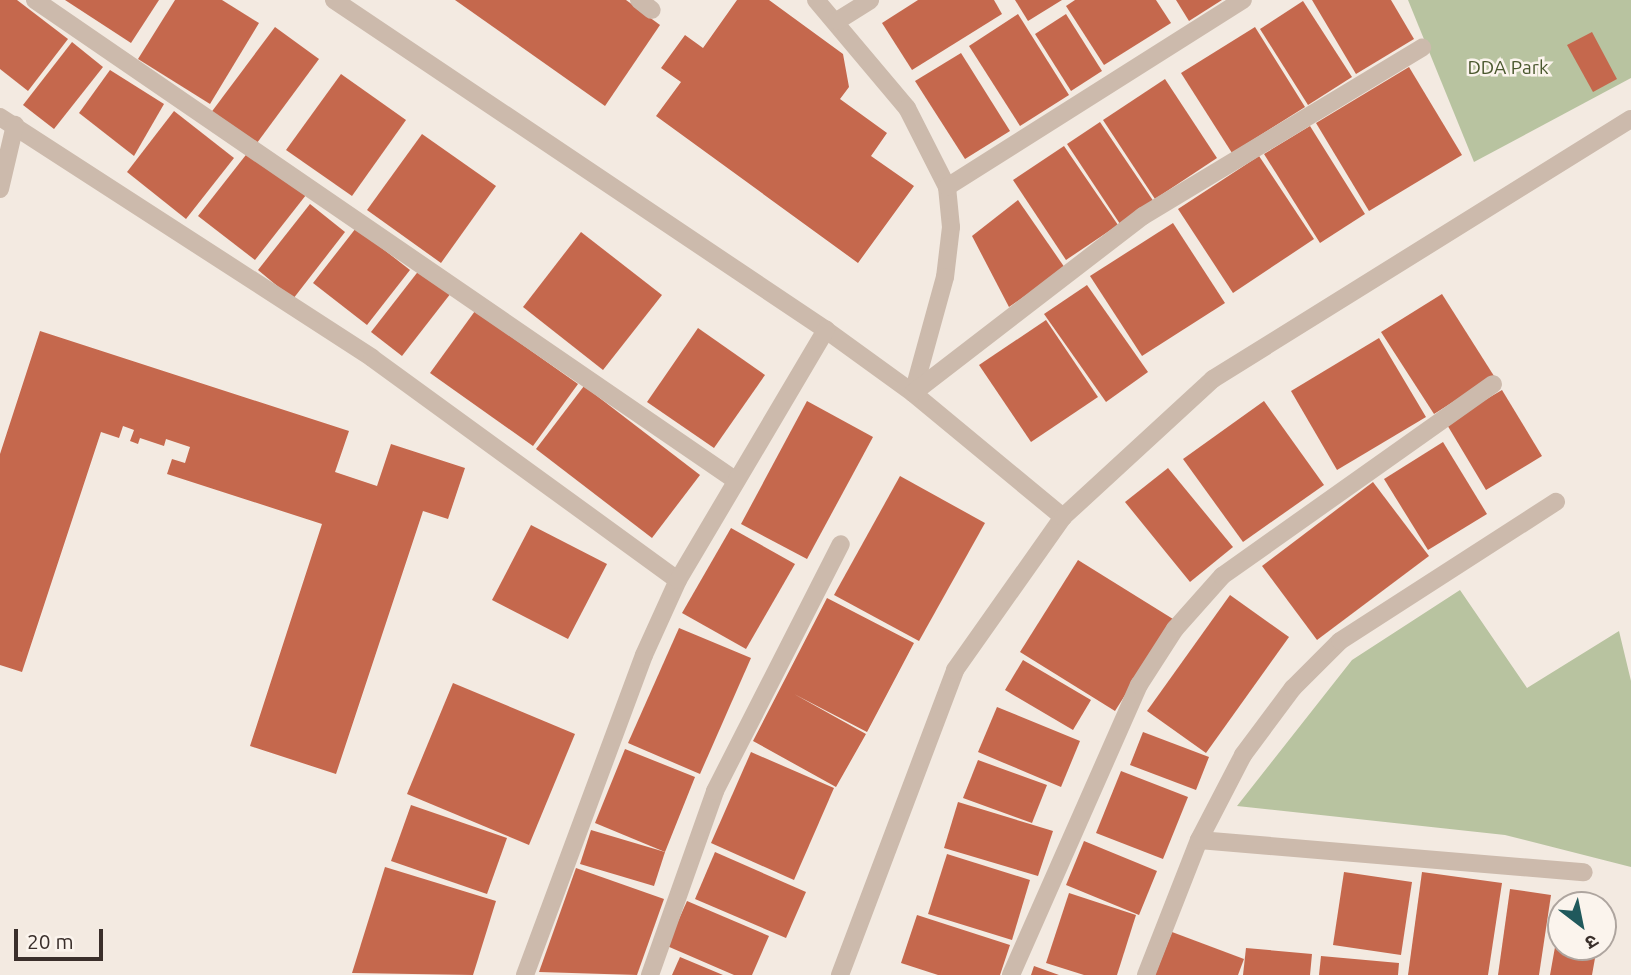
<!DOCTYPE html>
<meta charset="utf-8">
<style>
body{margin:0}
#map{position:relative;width:1631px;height:975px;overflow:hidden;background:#f3eae1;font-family:Ubuntu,"Noto Sans Devanagari",sans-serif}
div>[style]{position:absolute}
.green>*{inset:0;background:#b8c3a0}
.building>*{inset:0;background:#c5684d}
.street>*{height:18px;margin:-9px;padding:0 9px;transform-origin:9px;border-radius:9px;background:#ccbaac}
span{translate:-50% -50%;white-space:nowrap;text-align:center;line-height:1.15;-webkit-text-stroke:5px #fbf4ed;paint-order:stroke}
.park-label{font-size:19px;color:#4a582e}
.north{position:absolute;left:1547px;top:891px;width:70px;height:70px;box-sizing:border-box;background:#fbf4ed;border:2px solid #aea59f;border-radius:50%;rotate:148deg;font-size:19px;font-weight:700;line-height:28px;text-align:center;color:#3a2f2b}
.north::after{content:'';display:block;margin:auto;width:24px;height:32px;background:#20595c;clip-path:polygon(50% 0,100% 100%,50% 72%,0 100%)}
.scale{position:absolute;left:14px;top:929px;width:89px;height:32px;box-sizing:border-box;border:4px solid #3a2f2b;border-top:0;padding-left:9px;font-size:21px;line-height:24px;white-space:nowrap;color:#3a2f2b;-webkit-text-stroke:5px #fbf4ed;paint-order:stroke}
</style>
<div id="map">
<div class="green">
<i style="clip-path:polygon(1408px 0,1631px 0,1631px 78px,1474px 162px)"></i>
<i style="clip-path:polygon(1460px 590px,1527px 688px,1619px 631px,1631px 681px,1631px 867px,1505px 835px,1237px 806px,1352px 660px)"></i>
</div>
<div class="building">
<i style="clip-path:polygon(0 0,17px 0,68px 39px,28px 91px,0 69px)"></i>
<i style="clip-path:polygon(65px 0,159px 0,131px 43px)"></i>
<i style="clip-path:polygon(175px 0,222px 0,259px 23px,210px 104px,138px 59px)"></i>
<i style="clip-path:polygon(455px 0,626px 0,660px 25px,605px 106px)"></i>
<i style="clip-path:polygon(737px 0,769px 0,843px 54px,849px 87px,840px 99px,887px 133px,871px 156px,914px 186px,858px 263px,656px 116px,681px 82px,661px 68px,685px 35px,703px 48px)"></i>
<i style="clip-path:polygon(918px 0,994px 0,1002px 14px,912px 70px,882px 23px)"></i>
<i style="clip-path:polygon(1015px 0,1062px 0,1028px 21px)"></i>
<i style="clip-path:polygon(1075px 0,1156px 0,1171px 23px,1104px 65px,1066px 6px)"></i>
<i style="clip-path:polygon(1176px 0,1222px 0,1189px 21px)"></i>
<i style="clip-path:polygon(1312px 0,1391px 0,1414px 39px,1356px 74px)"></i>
<i style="clip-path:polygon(1303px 1px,1352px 77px,1308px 105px,1260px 29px)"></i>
<i style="clip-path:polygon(1018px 14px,1069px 95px,1020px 126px,969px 46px)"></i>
<i style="clip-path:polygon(1066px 14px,1102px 71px,1071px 91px,1035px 34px)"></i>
<i style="clip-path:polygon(275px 27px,319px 59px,254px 147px,210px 114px)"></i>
<i style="clip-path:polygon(1255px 27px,1305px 107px,1232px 153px,1181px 73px)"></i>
<i style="clip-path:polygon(1592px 32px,1617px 79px,1593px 92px,1567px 45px)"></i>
<i style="clip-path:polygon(72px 42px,103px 67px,54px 129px,23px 105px)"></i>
<i style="clip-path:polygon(961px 53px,1010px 131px,965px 159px,915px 81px)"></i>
<i style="clip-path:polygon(1409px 67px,1462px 155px,1369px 211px,1316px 123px)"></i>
<i style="clip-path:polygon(110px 70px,164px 104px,134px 156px,79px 113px)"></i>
<i style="clip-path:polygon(341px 74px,406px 120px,352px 196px,286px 150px)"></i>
<i style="clip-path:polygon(1165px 79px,1217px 158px,1155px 199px,1103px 120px)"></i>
<i style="clip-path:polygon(174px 111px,234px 158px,186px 219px,127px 172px)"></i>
<i style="clip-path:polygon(1100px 122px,1154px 202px,1120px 224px,1067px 144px)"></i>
<i style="clip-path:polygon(1310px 126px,1365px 214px,1320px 243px,1264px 154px)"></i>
<i style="clip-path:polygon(422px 134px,496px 186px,441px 263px,367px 210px)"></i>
<i style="clip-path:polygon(1064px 146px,1118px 225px,1066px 260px,1013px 180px)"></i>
<i style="clip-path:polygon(249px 151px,306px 195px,255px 260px,198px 216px)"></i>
<i style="clip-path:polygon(1259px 156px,1314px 239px,1233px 293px,1178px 209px)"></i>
<i style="clip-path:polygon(1018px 200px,1065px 268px,1009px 307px,972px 236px)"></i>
<i style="clip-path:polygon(310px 204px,345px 232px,293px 299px,258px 270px)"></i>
<i style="clip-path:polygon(1173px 223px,1225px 303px,1142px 356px,1090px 276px)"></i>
<i style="clip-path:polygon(356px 228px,410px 270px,367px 325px,313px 283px)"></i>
<i style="clip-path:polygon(581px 232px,662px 295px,603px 370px,523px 307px)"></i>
<i style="clip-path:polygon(420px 269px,451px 293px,402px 356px,371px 332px)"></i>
<i style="clip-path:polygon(1087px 285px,1148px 372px,1106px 402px,1044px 314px)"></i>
<i style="clip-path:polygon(1442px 294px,1494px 376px,1434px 414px,1381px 332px)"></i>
<i style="clip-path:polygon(475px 311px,578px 384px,533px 446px,430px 373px)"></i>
<i style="clip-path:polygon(1046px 320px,1098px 397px,1031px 442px,979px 365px)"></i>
<i style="clip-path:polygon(698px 328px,765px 375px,714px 448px,647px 402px)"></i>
<i style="clip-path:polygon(40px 331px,349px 431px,335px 472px,377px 486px,391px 444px,465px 468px,448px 519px,423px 511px,336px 774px,250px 746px,322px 524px,167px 474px,172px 459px,185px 463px,190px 447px,166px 439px,164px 446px,140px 438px,138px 444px,130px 441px,134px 430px,123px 426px,119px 438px,101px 432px,22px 672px,0 665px,0 454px)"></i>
<i style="clip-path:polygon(1379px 338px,1426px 417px,1337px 470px,1291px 391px)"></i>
<i style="clip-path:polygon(584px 386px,700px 475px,652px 538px,536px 449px)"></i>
<i style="clip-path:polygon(1502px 390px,1542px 456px,1486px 490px,1446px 423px)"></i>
<i style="clip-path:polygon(807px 401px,873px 437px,807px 559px,741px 524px)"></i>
<i style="clip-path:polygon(1264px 401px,1324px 485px,1243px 542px,1183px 459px)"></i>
<i style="clip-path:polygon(1443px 442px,1487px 514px,1428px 550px,1384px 479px)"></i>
<i style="clip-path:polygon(1168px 468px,1233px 547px,1190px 582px,1125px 502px)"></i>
<i style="clip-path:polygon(900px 476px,985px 523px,919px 641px,834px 595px)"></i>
<i style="clip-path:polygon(1373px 482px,1429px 556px,1317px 640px,1262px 566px)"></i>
<i style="clip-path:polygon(531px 525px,607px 564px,568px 639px,492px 600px)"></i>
<i style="clip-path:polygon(731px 528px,795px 564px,746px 649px,682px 613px)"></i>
<i style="clip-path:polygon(1078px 560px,1173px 619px,1115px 711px,1020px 652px)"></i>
<i style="clip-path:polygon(1230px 595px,1289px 637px,1206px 753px,1147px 711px)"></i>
<i style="clip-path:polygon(827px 598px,914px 643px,867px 732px,794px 694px,866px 734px,836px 787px,753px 741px)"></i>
<i style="clip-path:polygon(679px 628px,751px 658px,700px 774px,628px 743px)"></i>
<i style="clip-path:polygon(1023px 660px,1091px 700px,1073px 730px,1005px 690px)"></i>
<i style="clip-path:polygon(453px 683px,575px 734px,529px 845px,407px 794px)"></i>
<i style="clip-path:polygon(997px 707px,1080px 741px,1061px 787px,978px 752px)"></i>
<i style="clip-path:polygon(1143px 732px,1209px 757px,1196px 790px,1130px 765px)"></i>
<i style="clip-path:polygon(625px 749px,695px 777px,665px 852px,595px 823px)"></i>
<i style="clip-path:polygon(751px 752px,834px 788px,794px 880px,711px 843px)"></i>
<i style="clip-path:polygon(978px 760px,1047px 785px,1032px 823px,963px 798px)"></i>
<i style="clip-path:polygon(1121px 771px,1188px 797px,1163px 859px,1096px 833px)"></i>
<i style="clip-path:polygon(958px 802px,1053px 831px,1038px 876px,944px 848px)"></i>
<i style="clip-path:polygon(411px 805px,507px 838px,487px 894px,391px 861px)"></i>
<i style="clip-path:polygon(591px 830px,665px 852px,654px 886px,580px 864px)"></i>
<i style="clip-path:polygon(1084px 841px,1157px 871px,1139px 915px,1066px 885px)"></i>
<i style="clip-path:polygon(715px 852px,806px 892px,786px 938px,695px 899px)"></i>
<i style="clip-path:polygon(947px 854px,1030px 880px,1012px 940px,928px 914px)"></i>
<i style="clip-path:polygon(385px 867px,496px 901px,473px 975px,352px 973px)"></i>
<i style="clip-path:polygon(576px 868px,664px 899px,637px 975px,539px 972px)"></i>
<i style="clip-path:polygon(1344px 872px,1412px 882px,1401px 955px,1333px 945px)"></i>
<i style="clip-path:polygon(1422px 872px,1502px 883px,1488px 975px,1408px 975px)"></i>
<i style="clip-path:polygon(1510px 889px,1551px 895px,1539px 975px,1498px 975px)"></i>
<i style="clip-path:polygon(1069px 893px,1136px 915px,1117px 975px,1084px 975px,1046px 963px)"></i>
<i style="clip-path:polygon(687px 901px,769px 936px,752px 975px,734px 975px,667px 946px)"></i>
<i style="clip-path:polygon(917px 915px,1010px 945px,1000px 975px,938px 975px,901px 963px)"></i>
<i style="clip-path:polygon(1560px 919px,1561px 947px,1597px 947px,1592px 975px,1550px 975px)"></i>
<i style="clip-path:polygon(1172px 932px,1244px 959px,1238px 975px,1155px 975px)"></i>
<i style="clip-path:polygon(1246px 948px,1312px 954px,1310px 975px,1243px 975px)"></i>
<i style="clip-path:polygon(1321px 956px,1399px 963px,1398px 975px,1319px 975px)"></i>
<i style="clip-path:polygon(680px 957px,723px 975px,672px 975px)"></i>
<i style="clip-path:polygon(1034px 966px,1059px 975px,1031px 975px)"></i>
</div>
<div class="street">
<i style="left:35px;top:0;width:849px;rotate:34.44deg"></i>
<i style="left:334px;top:0;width:592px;rotate:33.85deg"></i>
<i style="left:826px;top:330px;width:107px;rotate:35.9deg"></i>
<i style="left:913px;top:393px;width:195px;rotate:39.6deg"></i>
<i style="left:639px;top:0;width:16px;rotate:38deg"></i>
<i style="left:816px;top:0;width:141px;rotate:49.9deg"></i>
<i style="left:907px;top:108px;width:89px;rotate:63.1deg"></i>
<i style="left:947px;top:187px;width:40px;rotate:84.3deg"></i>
<i style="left:951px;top:227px;width:50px;rotate:96.8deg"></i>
<i style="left:945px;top:277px;width:120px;rotate:105.4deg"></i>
<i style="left:837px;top:21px;width:39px;rotate:-32deg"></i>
<i style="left:0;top:117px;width:443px;rotate:32.9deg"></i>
<i style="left:372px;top:358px;width:378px;rotate:36deg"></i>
<i style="left:947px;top:187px;width:350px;rotate:-32.3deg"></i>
<i style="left:0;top:189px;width:66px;rotate:-76.8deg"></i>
<i style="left:913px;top:393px;width:290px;rotate:-37.6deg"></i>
<i style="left:1143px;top:216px;width:326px;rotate:-31.1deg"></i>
<i style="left:1199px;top:840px;width:386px;rotate:4.8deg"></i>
<i style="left:525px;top:975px;width:341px;rotate:-69.6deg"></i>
<i style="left:644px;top:655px;width:82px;rotate:-65.6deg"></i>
<i style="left:678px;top:580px;width:291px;rotate:-59.4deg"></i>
<i style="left:650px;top:975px;width:195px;rotate:-70.5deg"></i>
<i style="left:715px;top:791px;width:277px;rotate:-63deg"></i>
<i style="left:840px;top:975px;width:326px;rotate:-69.3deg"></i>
<i style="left:955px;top:670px;width:187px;rotate:-54.8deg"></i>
<i style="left:1063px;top:517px;width:204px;rotate:-42.6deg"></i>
<i style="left:1213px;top:379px;width:492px;rotate:-31.9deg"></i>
<i style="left:1011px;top:975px;width:317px;rotate:-66.2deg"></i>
<i style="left:1139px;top:685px;width:67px;rotate:-57.3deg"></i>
<i style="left:1175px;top:629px;width:71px;rotate:-48.4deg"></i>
<i style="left:1222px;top:576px;width:332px;rotate:-35.3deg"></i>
<i style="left:1146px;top:975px;width:145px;rotate:-68.6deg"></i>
<i style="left:1199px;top:840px;width:96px;rotate:-62.6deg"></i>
<i style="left:1243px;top:755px;width:84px;rotate:-53.3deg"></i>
<i style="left:1293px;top:688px;width:66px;rotate:-45deg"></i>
<i style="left:1340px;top:641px;width:257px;rotate:-32.8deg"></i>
</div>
<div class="park-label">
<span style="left:1508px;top:68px">DDA Park</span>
</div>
<div class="north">उ</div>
<div class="scale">20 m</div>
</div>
